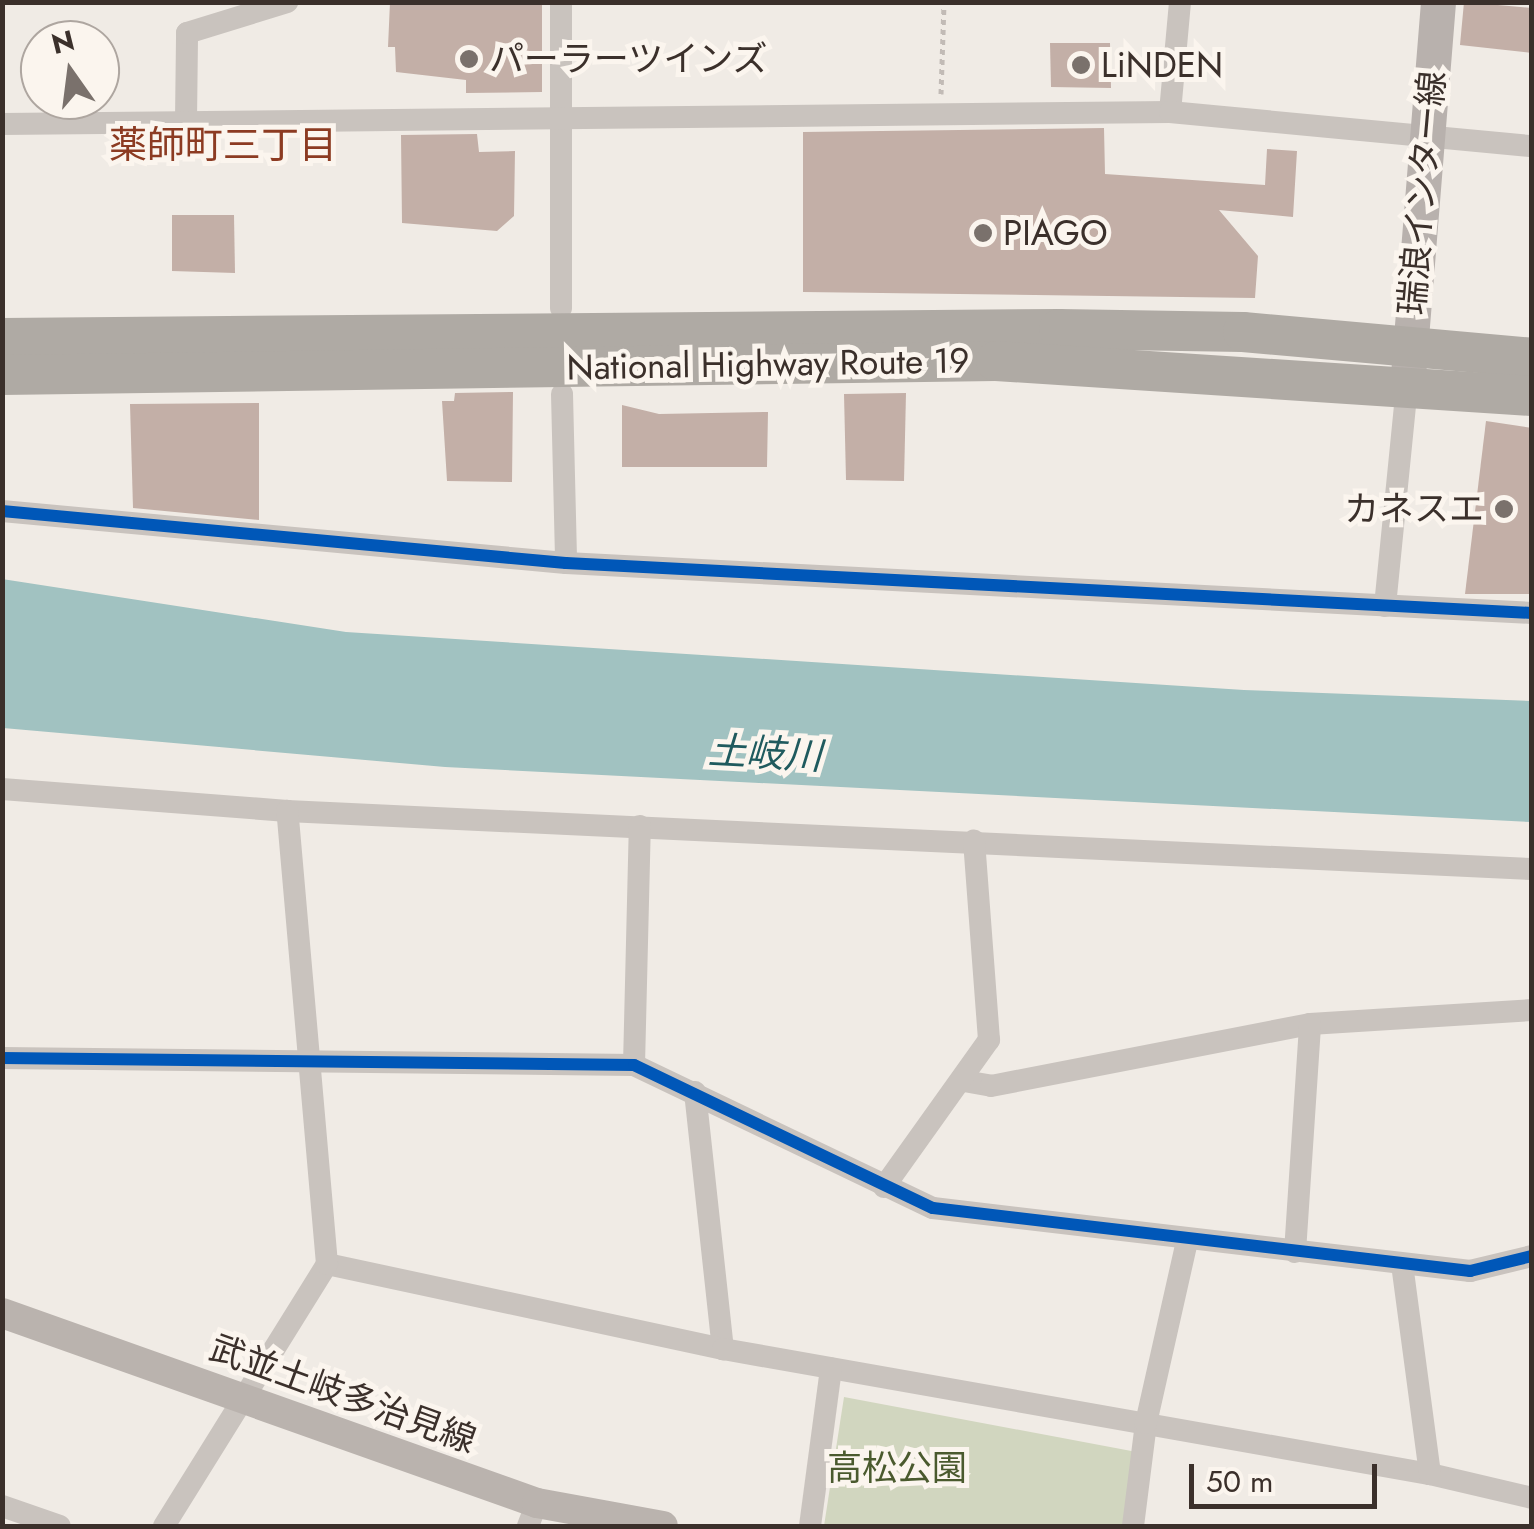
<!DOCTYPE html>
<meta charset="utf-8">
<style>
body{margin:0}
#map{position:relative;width:1534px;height:1529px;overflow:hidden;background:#f0ebe5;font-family:Jost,"Noto Sans JP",sans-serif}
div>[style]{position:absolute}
.green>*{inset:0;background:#d1d6bf}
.water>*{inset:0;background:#a1c2c1}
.building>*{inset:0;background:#c3afa7}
.path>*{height:5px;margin-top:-2.5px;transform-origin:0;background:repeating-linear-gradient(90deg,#c2bbb6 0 5px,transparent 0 10px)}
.street>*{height:22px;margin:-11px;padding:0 11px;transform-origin:11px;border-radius:11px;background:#c9c3be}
.secondary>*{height:30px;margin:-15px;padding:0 15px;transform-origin:15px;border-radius:15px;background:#bab3ae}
.primary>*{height:35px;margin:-17.5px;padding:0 17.5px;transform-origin:17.5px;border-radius:17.5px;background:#b8b1ad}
.highway>*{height:40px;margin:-20px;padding:0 20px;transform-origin:20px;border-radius:20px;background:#afaaa4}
.cycleway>*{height:12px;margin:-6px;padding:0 6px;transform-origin:6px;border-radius:6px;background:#0057b8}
.dots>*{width:28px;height:28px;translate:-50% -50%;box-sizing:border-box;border:5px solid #fbf5ee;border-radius:50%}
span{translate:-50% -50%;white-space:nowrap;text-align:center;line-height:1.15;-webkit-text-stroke:10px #fbf5ee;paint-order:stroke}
.poi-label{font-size:35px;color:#3b302b}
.left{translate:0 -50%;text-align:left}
.right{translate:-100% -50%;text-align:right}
.street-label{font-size:35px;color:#3b302b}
.park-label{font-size:35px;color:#4a5a2e}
.neighbourhood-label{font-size:38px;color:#8c3b22}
.water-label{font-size:38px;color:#1f5a5e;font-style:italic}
.frame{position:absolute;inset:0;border:5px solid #3b302b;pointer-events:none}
.north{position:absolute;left:20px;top:20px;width:100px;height:100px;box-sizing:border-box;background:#fbf5ee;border:2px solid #aea6a0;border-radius:50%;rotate:346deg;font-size:28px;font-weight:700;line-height:40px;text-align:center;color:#3b302b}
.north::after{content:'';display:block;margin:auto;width:35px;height:45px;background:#7a716c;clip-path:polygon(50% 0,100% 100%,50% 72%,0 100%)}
.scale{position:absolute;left:1189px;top:1464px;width:188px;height:45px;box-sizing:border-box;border:5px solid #3b302b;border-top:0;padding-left:12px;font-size:30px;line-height:35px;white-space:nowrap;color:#3b302b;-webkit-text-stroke:8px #fbf5ee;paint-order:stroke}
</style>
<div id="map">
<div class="green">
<i style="clip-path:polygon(844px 1397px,1142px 1453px,1126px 1526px,824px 1526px)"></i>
</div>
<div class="water">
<i style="clip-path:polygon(2px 579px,346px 632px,1244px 690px,1531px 701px,1531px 822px,445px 767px,3px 728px)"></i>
</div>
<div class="building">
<i style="clip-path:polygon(390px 2px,542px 2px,542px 92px,466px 93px,466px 80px,396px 72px,395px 47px,388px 47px)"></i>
<i style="clip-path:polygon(1464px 2px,1532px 8px,1532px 53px,1460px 45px)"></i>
<i style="clip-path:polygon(1050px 43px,1110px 43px,1111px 88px,1051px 87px)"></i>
<i style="clip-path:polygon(1104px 128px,1105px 174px,1265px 185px,1267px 149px,1297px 151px,1293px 217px,1219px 210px,1258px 256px,1255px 298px,803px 292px,803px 132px)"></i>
<i style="clip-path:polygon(477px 134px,479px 152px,515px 151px,514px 216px,497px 231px,402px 223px,401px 135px)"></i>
<i style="clip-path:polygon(172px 215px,234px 215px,235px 273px,172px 271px)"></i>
<i style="clip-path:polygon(513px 392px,512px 482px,447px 481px,442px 401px,454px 401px,455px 393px)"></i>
<i style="clip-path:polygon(906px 393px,904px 481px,846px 480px,844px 394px)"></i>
<i style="clip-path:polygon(259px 403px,259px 520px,133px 508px,130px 404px)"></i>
<i style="clip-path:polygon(622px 405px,659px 414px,768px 412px,767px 467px,622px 467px)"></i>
<i style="clip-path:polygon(1486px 421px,1532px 428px,1532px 594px,1465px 594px)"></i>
</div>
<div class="path">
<i style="left:941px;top:94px;width:92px;rotate:-88.1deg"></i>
</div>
<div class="street">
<i style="left:561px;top:2px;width:306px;rotate:90deg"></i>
<i style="left:1170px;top:112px;width:110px;rotate:-84.8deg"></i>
<i style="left:186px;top:120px;width:87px;rotate:-89.3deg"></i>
<i style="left:187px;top:33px;width:105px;rotate:-17.2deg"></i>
<i style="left:2px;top:124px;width:1168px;rotate:-0.59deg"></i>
<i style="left:1170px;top:112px;width:364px;rotate:5.4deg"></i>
<i style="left:562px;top:394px;width:169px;rotate:88.6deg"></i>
<i style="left:2px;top:511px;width:566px;rotate:5.27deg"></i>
<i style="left:566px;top:563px;width:967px;rotate:2.96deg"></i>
<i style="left:1385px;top:606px;width:223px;rotate:-84.3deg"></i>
<i style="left:2px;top:789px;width:286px;rotate:4.4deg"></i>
<i style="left:287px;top:811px;width:1246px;rotate:2.67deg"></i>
<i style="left:2px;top:1058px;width:632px;rotate:0.63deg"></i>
<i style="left:634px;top:1065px;width:331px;rotate:25.6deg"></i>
<i style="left:933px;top:1208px;width:541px;rotate:6.69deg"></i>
<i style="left:1470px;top:1271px;width:64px;rotate:-13.6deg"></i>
<i style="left:634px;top:1065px;width:239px;rotate:-88.6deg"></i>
<i style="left:964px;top:1081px;width:27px;rotate:10deg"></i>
<i style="left:991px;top:1086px;width:325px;rotate:-11deg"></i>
<i style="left:1310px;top:1024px;width:222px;rotate:-3.6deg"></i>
<i style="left:695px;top:1092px;width:259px;rotate:83.8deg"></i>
<i style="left:884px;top:1187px;width:181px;rotate:-54.5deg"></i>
<i style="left:989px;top:1040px;width:200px;rotate:-94.3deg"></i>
<i style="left:1295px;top:1252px;width:228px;rotate:-86.2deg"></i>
<i style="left:327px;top:1264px;width:405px;rotate:12.1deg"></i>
<i style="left:723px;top:1349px;width:718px;rotate:10.03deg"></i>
<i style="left:1430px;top:1474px;width:105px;rotate:13.2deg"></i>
<i style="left:1402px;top:1264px;width:212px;rotate:82.4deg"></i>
<i style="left:2px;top:1506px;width:61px;rotate:19deg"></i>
<i style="left:164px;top:1526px;width:309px;rotate:-58.1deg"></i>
<i style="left:327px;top:1264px;width:455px;rotate:-95deg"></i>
<i style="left:528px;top:1526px;width:25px;rotate:-69deg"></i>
<i style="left:810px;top:1526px;width:159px;rotate:-82.4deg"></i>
<i style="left:1133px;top:1526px;width:104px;rotate:-82.8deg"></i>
<i style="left:1146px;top:1423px;width:187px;rotate:-77.3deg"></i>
</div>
<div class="secondary">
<i style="left:2px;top:1313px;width:568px;rotate:19.55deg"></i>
<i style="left:537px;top:1503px;width:128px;rotate:10.3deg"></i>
</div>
<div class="primary">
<i style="left:1408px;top:375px;width:374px;rotate:-85.4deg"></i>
</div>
<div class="highway">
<i style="left:2px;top:338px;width:1057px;rotate:-0.49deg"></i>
<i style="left:1059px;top:329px;width:184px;rotate:0.9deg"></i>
<i style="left:1243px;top:332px;width:290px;rotate:5.1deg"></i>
<i style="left:2px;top:375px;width:994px;rotate:-0.81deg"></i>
<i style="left:996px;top:361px;width:537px;rotate:3.74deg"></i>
</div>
<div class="cycleway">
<i style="left:2px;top:511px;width:566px;rotate:5.27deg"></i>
<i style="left:566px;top:563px;width:967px;rotate:2.96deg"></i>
<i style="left:2px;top:1058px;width:632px;rotate:0.63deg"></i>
<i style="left:634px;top:1065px;width:331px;rotate:25.6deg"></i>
<i style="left:933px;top:1208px;width:541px;rotate:6.69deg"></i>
<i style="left:1470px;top:1271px;width:64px;rotate:-13.6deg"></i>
</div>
<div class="dots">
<i style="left:469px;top:59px;background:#7a716c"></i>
<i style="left:1081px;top:65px;background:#7a716c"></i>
<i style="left:983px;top:233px;background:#7a716c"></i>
<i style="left:1504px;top:509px;background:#7a716c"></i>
</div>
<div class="poi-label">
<span class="left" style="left:489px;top:59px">パーラーツインズ</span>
<span class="left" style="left:1101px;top:65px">LiNDEN</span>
<span class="left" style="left:1003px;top:233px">PIAGO</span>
<span class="right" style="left:1484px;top:509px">カネスエ</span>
</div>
<div class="street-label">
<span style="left:1422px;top:193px;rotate:-85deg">瑞浪インター線</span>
<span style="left:768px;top:364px;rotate:-1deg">National Highway Route 19</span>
<span style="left:343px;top:1394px;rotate:20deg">武並土岐多治見線</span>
</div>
<div class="park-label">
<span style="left:897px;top:1468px">高松公園</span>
</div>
<div class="neighbourhood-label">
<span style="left:223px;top:145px">薬師町三丁目</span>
</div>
<div class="water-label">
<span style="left:765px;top:753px;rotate:3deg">土岐川</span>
</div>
<div class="frame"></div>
<div class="north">N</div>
<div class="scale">50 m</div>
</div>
